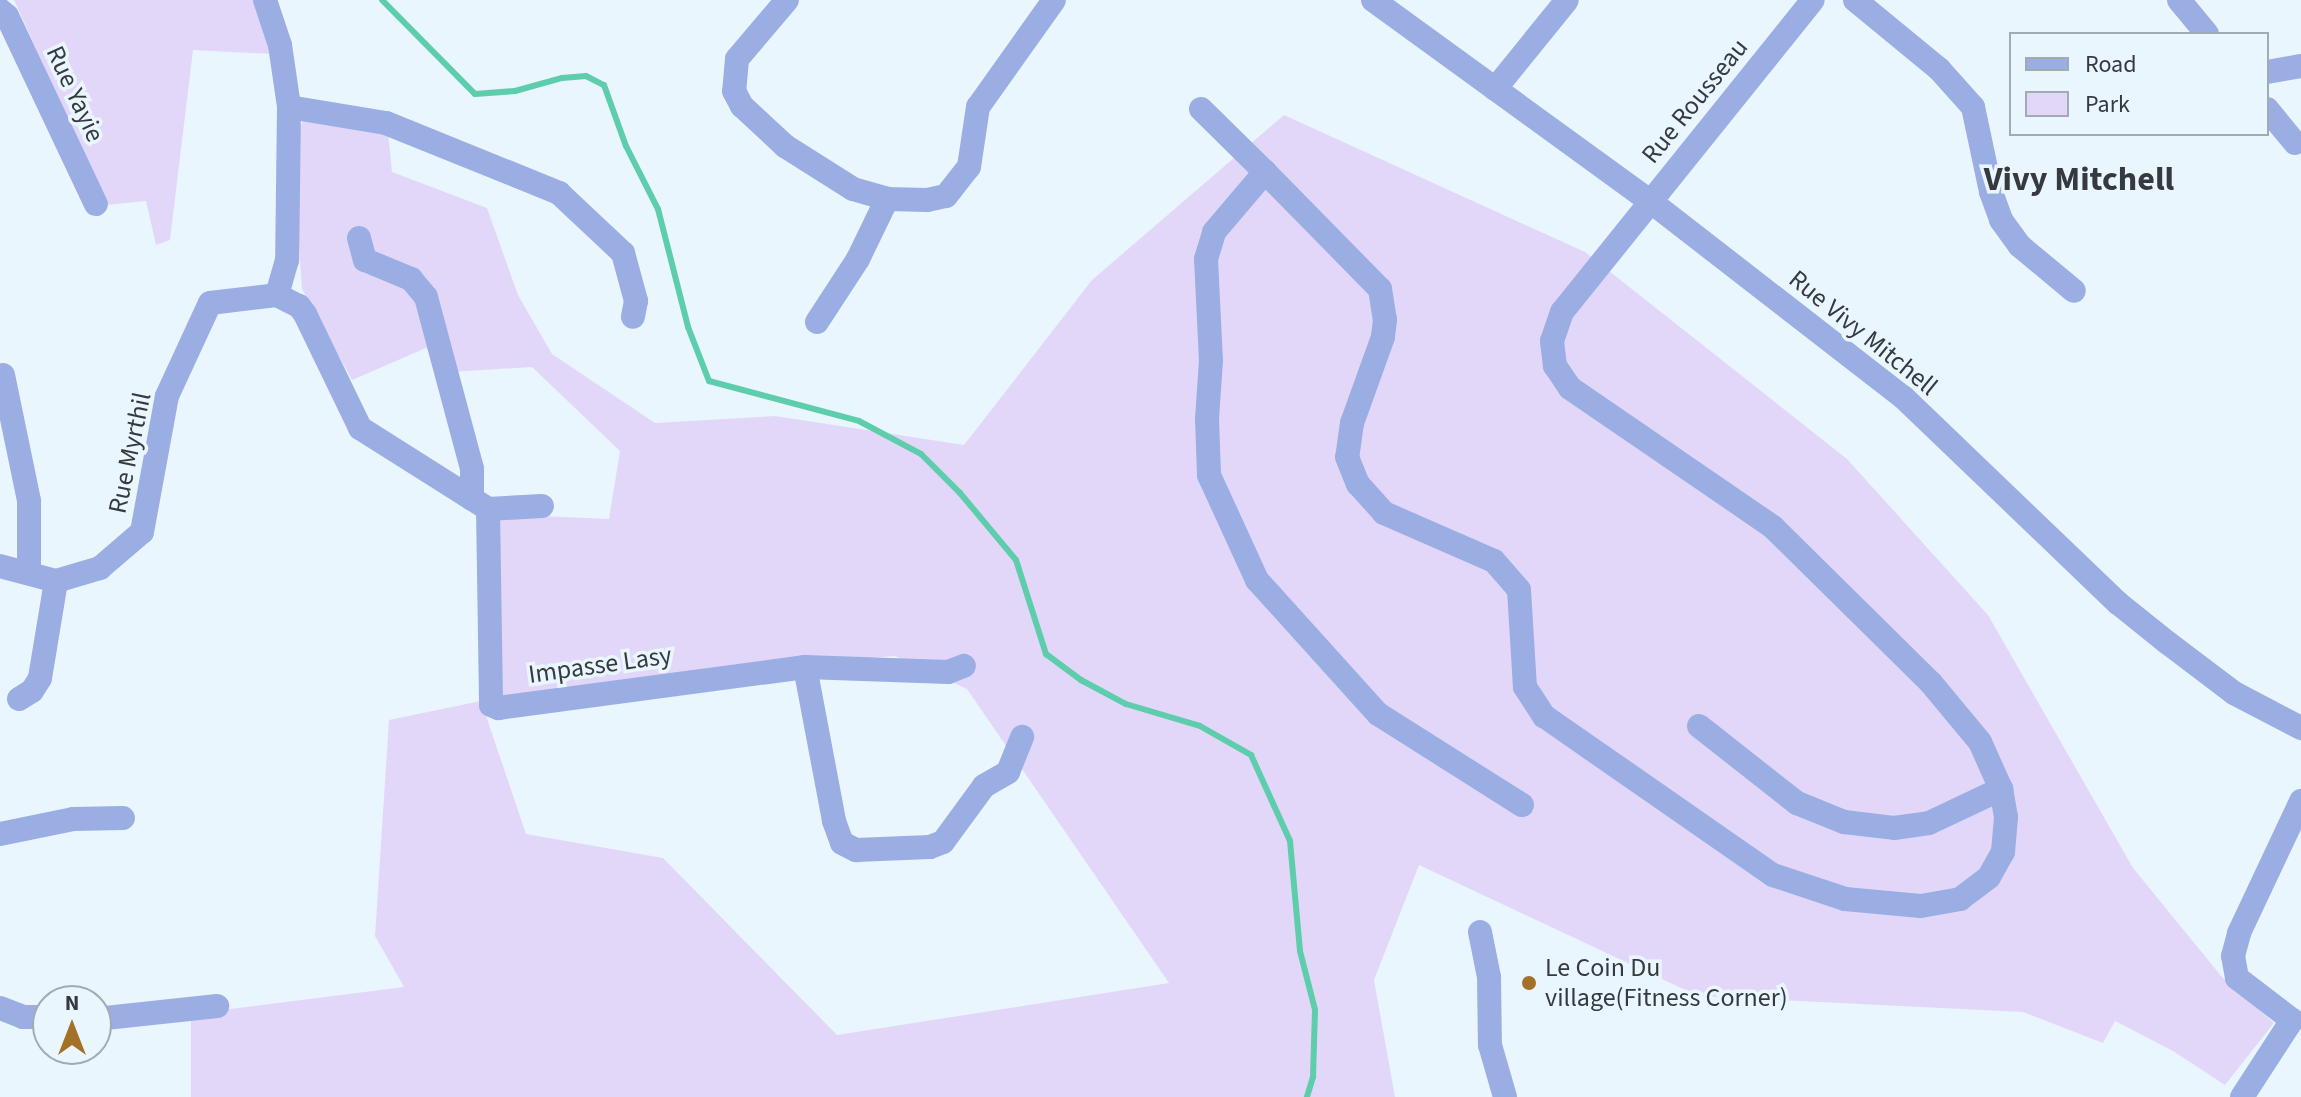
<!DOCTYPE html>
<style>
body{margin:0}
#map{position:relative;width:2301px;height:1097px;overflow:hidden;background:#e9f6fe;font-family:"Source Sans 3",sans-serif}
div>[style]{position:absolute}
.green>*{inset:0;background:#e3d7f9}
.stream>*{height:6px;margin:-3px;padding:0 3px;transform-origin:3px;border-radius:3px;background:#5ecdab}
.minor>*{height:24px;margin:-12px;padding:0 12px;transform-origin:12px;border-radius:12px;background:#9baee3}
.dots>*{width:22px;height:22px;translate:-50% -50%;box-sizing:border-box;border:4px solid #e9f6fe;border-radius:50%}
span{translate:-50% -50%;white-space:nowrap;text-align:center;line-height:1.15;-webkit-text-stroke:7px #e9f6fe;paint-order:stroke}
.street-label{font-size:26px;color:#363a3e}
.poi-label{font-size:26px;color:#363a3e}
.left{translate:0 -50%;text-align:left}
.district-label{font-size:34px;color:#363a3e;font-weight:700}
.legend{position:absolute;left:2009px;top:32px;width:260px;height:104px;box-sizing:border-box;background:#e9f6fe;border:2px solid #a1abb1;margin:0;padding:10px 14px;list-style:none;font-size:24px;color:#363a3e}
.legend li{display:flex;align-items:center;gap:16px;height:40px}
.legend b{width:40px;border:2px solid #a1abb1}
.north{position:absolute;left:32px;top:985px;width:80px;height:80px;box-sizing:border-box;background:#e9f6fe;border:2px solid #a1abb1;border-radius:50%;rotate:0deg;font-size:22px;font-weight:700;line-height:32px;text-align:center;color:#363a3e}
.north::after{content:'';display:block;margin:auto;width:28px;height:36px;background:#a47128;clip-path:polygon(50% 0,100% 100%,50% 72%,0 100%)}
</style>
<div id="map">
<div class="green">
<i style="clip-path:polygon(14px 0,257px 0,272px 54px,193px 50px,170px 240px,156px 245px,146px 201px,107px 205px)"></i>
<i style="clip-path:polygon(304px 115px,388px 131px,392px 172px,487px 208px,518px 295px,552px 354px,655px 423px,775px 416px,964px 445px,1092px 280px,1284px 115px,1585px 252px,1847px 459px,1988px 615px,2133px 868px,2222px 977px,2274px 1023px,2225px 1085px,2173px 1051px,2115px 1021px,2103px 1043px,2023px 1012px,1698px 996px,1419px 865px,1374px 980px,1395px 1097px,191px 1097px,191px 1014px,404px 987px,375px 936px,389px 720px,481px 701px,526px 834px,663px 858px,837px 1035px,1169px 983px,967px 689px,895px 656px,732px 668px,501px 697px,494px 514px,609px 519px,620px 451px,532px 367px,450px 372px,426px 348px,352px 380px,302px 289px,293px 154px)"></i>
</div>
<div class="stream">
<i style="left:382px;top:0;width:132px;rotate:45.3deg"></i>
<i style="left:475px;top:94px;width:40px;rotate:-4.3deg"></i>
<i style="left:515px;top:91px;width:49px;rotate:-15.5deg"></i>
<i style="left:562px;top:78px;width:24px;rotate:-5deg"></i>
<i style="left:586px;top:76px;width:20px;rotate:27deg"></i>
<i style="left:604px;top:85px;width:65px;rotate:70.2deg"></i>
<i style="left:626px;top:146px;width:71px;rotate:63.1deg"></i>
<i style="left:658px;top:209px;width:122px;rotate:75.7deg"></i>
<i style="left:688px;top:327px;width:58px;rotate:68.7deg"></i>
<i style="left:709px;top:381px;width:155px;rotate:14.9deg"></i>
<i style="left:859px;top:421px;width:70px;rotate:28deg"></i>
<i style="left:921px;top:454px;width:55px;rotate:45deg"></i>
<i style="left:960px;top:493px;width:87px;rotate:50.1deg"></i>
<i style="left:1016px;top:560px;width:99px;rotate:72.3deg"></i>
<i style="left:1046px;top:654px;width:44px;rotate:36.6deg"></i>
<i style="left:1081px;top:680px;width:51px;rotate:28.1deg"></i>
<i style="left:1126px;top:704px;width:77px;rotate:16.6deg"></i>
<i style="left:1200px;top:726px;width:59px;rotate:29.6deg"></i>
<i style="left:1251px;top:755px;width:94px;rotate:65.6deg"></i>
<i style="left:1290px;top:841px;width:110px;rotate:84.8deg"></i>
<i style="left:1300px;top:951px;width:61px;rotate:75.7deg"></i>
<i style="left:1315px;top:1010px;width:67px;rotate:91.7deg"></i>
<i style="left:1313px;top:1077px;width:21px;rotate:107deg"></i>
</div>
<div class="minor">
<i style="left:265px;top:0;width:47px;rotate:71.6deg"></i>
<i style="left:280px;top:45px;width:63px;rotate:81.7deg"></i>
<i style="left:289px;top:107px;width:153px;rotate:90.7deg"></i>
<i style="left:287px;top:260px;width:36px;rotate:106deg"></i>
<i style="left:787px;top:0;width:77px;rotate:130.3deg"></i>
<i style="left:737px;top:59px;width:32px;rotate:95deg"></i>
<i style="left:734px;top:91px;width:17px;rotate:62deg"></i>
<i style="left:742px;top:106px;width:59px;rotate:42.9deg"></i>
<i style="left:785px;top:146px;width:80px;rotate:32.3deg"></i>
<i style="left:853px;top:189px;width:35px;rotate:16deg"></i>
<i style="left:887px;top:199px;width:40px;rotate:1.4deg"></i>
<i style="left:927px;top:200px;width:19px;rotate:-12deg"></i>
<i style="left:946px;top:196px;width:37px;rotate:-52deg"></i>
<i style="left:969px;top:167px;width:61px;rotate:-81.5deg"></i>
<i style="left:978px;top:107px;width:131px;rotate:-54.6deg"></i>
<i style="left:1373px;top:0;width:342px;rotate:36deg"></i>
<i style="left:1650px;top:201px;width:320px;rotate:37.8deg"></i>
<i style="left:1903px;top:397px;width:298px;rotate:43.8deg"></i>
<i style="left:2118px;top:603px;width:64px;rotate:38.7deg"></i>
<i style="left:2168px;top:643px;width:83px;rotate:37.1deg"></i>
<i style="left:2234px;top:693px;width:76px;rotate:27.6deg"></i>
<i style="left:1855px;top:0;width:109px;rotate:39.4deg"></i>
<i style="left:1939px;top:69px;width:51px;rotate:48.2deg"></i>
<i style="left:1973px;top:107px;width:87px;rotate:78deg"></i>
<i style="left:1991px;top:192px;width:30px;rotate:70deg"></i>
<i style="left:2001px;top:220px;width:32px;rotate:54deg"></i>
<i style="left:2020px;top:246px;width:70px;rotate:39.8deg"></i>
<i style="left:2179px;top:0;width:44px;rotate:50.5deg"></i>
<i style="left:0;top:10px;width:9px;rotate:41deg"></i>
<i style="left:7px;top:16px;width:208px;rotate:64.7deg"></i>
<i style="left:2267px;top:72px;width:35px;rotate:-10deg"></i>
<i style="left:1495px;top:89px;width:114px;rotate:-51deg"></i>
<i style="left:289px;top:107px;width:98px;rotate:9.4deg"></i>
<i style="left:386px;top:123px;width:187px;rotate:22deg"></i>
<i style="left:559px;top:193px;width:88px;rotate:43.2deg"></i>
<i style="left:623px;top:253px;width:50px;rotate:74.8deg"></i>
<i style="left:636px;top:301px;width:16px;rotate:101deg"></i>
<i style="left:1201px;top:109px;width:90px;rotate:44.5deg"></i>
<i style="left:2267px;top:109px;width:44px;rotate:50.5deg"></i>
<i style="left:359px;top:238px;width:23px;rotate:75deg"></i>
<i style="left:365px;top:260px;width:50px;rotate:22.4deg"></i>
<i style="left:411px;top:279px;width:23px;rotate:50deg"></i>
<i style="left:426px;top:297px;width:178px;rotate:75deg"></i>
<i style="left:472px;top:469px;width:30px;rotate:90deg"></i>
<i style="left:277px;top:295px;width:25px;rotate:27deg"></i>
<i style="left:299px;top:306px;width:10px;rotate:53deg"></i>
<i style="left:305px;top:314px;width:127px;rotate:64.2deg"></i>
<i style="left:360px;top:428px;width:151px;rotate:32.3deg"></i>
<i style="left:488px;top:509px;width:196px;rotate:89.1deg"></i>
<i style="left:491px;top:705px;width:8px;rotate:23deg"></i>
<i style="left:498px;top:708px;width:310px;rotate:-7.6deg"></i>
<i style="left:805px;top:667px;width:157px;rotate:79.3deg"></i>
<i style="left:834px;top:821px;width:23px;rotate:70deg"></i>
<i style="left:842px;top:843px;width:16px;rotate:27deg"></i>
<i style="left:856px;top:850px;width:74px;rotate:-2.3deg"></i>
<i style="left:930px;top:847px;width:14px;rotate:-21deg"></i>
<i style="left:943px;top:842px;width:69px;rotate:-53.8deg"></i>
<i style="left:984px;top:786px;width:28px;rotate:-30deg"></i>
<i style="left:1008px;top:772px;width:38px;rotate:-68deg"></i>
<i style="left:817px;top:322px;width:75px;rotate:-56.9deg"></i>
<i style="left:858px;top:259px;width:67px;rotate:-64.2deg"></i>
<i style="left:3px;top:375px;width:129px;rotate:78.3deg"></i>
<i style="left:29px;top:501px;width:72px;rotate:90deg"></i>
<i style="left:488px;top:509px;width:54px;rotate:-3.2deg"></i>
<i style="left:0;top:566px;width:58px;rotate:15deg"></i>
<i style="left:56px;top:581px;width:46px;rotate:-16.5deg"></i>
<i style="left:100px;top:568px;width:55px;rotate:-40.6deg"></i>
<i style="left:142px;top:532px;width:138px;rotate:-79.6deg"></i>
<i style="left:167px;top:396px;width:102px;rotate:-65.2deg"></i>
<i style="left:210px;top:303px;width:67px;rotate:-6.8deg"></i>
<i style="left:805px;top:667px;width:143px;rotate:2deg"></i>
<i style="left:948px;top:672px;width:17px;rotate:-21deg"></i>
<i style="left:19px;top:699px;width:15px;rotate:-32deg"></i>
<i style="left:32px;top:691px;width:15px;rotate:-58deg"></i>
<i style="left:40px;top:678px;width:98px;rotate:-80.6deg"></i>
<i style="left:1699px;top:726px;width:125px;rotate:38.2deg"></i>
<i style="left:1797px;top:803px;width:51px;rotate:22deg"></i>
<i style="left:1844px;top:822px;width:50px;rotate:6.8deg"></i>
<i style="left:1894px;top:828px;width:35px;rotate:-8deg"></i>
<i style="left:1929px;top:823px;width:80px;rotate:-25.3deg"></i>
<i style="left:1522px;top:805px;width:170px;rotate:-147.7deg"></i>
<i style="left:1378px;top:714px;width:181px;rotate:-132.1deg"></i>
<i style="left:1257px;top:580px;width:115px;rotate:-114.6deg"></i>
<i style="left:1209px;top:475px;width:56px;rotate:-92deg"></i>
<i style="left:1207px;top:419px;width:58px;rotate:-86.1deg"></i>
<i style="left:1211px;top:361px;width:102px;rotate:-92.8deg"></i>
<i style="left:1206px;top:259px;width:28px;rotate:-73deg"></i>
<i style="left:1214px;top:232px;width:79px;rotate:-49.6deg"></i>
<i style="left:1265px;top:172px;width:164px;rotate:45.5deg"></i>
<i style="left:1380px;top:289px;width:31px;rotate:81deg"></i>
<i style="left:1385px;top:320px;width:17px;rotate:97deg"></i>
<i style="left:1383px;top:337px;width:91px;rotate:109.8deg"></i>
<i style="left:1352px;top:423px;width:34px;rotate:98deg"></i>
<i style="left:1347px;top:457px;width:29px;rotate:68deg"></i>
<i style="left:1358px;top:484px;width:39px;rotate:48deg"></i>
<i style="left:1384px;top:513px;width:120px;rotate:23.6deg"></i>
<i style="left:1494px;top:561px;width:38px;rotate:49deg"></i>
<i style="left:1519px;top:590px;width:97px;rotate:86.5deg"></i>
<i style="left:1525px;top:687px;width:35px;rotate:57deg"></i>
<i style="left:1544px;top:716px;width:279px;rotate:34.8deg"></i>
<i style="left:1773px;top:875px;width:76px;rotate:18.4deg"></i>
<i style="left:1845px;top:899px;width:76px;rotate:5.3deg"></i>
<i style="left:1921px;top:906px;width:40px;rotate:-10deg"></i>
<i style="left:1960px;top:899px;width:36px;rotate:-37deg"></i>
<i style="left:1989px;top:877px;width:29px;rotate:-61deg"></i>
<i style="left:2003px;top:852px;width:35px;rotate:-85deg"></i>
<i style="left:2006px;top:817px;width:28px;rotate:-100deg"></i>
<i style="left:2001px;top:789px;width:51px;rotate:-114.1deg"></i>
<i style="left:1980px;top:742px;width:77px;rotate:-129.7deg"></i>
<i style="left:1931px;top:683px;width:222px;rotate:-135.4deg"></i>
<i style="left:1773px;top:527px;width:246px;rotate:-145.6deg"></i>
<i style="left:1570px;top:388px;width:27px;rotate:-124deg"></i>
<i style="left:1555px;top:366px;width:25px;rotate:-97deg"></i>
<i style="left:1552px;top:341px;width:31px;rotate:-71deg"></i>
<i style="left:1562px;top:312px;width:400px;rotate:-51.2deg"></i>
<i style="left:0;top:834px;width:75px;rotate:-11.6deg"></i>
<i style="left:73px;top:819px;width:50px;rotate:-1.1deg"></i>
<i style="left:1480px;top:932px;width:46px;rotate:78.7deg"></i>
<i style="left:1489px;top:977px;width:68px;rotate:89.2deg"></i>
<i style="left:1490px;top:1045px;width:54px;rotate:73.9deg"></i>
<i style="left:0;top:1008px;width:25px;rotate:21deg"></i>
<i style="left:23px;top:1017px;width:25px"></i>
<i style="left:96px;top:1019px;width:122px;rotate:-6.1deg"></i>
<i style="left:2242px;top:1097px;width:92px;rotate:-57deg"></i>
<i style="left:2292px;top:1020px;width:69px;rotate:-142.6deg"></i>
<i style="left:2237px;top:978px;width:22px;rotate:-100deg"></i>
<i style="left:2233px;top:956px;width:24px;rotate:-75deg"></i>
<i style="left:2239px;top:933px;width:146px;rotate:-64.8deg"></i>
</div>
<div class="dots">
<i style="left:1529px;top:983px;background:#a47128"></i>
</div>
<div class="street-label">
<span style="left:75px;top:94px;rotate:65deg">Rue Yayie</span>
<span style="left:1695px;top:101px;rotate:-51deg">Rue Rousseau</span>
<span style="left:1863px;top:333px;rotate:39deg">Rue Vivy Mitchell</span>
<span style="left:130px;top:453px;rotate:-78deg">Rue Myrthil</span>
<span style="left:600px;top:665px;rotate:-8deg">Impasse Lasy</span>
</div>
<div class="poi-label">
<span class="left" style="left:1545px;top:983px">Le Coin Du<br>village(Fitness Corner)</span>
</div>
<div class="district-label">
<span style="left:2079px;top:180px">Vivy Mitchell</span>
</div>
<ul class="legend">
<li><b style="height:10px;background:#9baee3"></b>Road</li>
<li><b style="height:22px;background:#e3d7f9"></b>Park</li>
</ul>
<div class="north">N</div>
</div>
